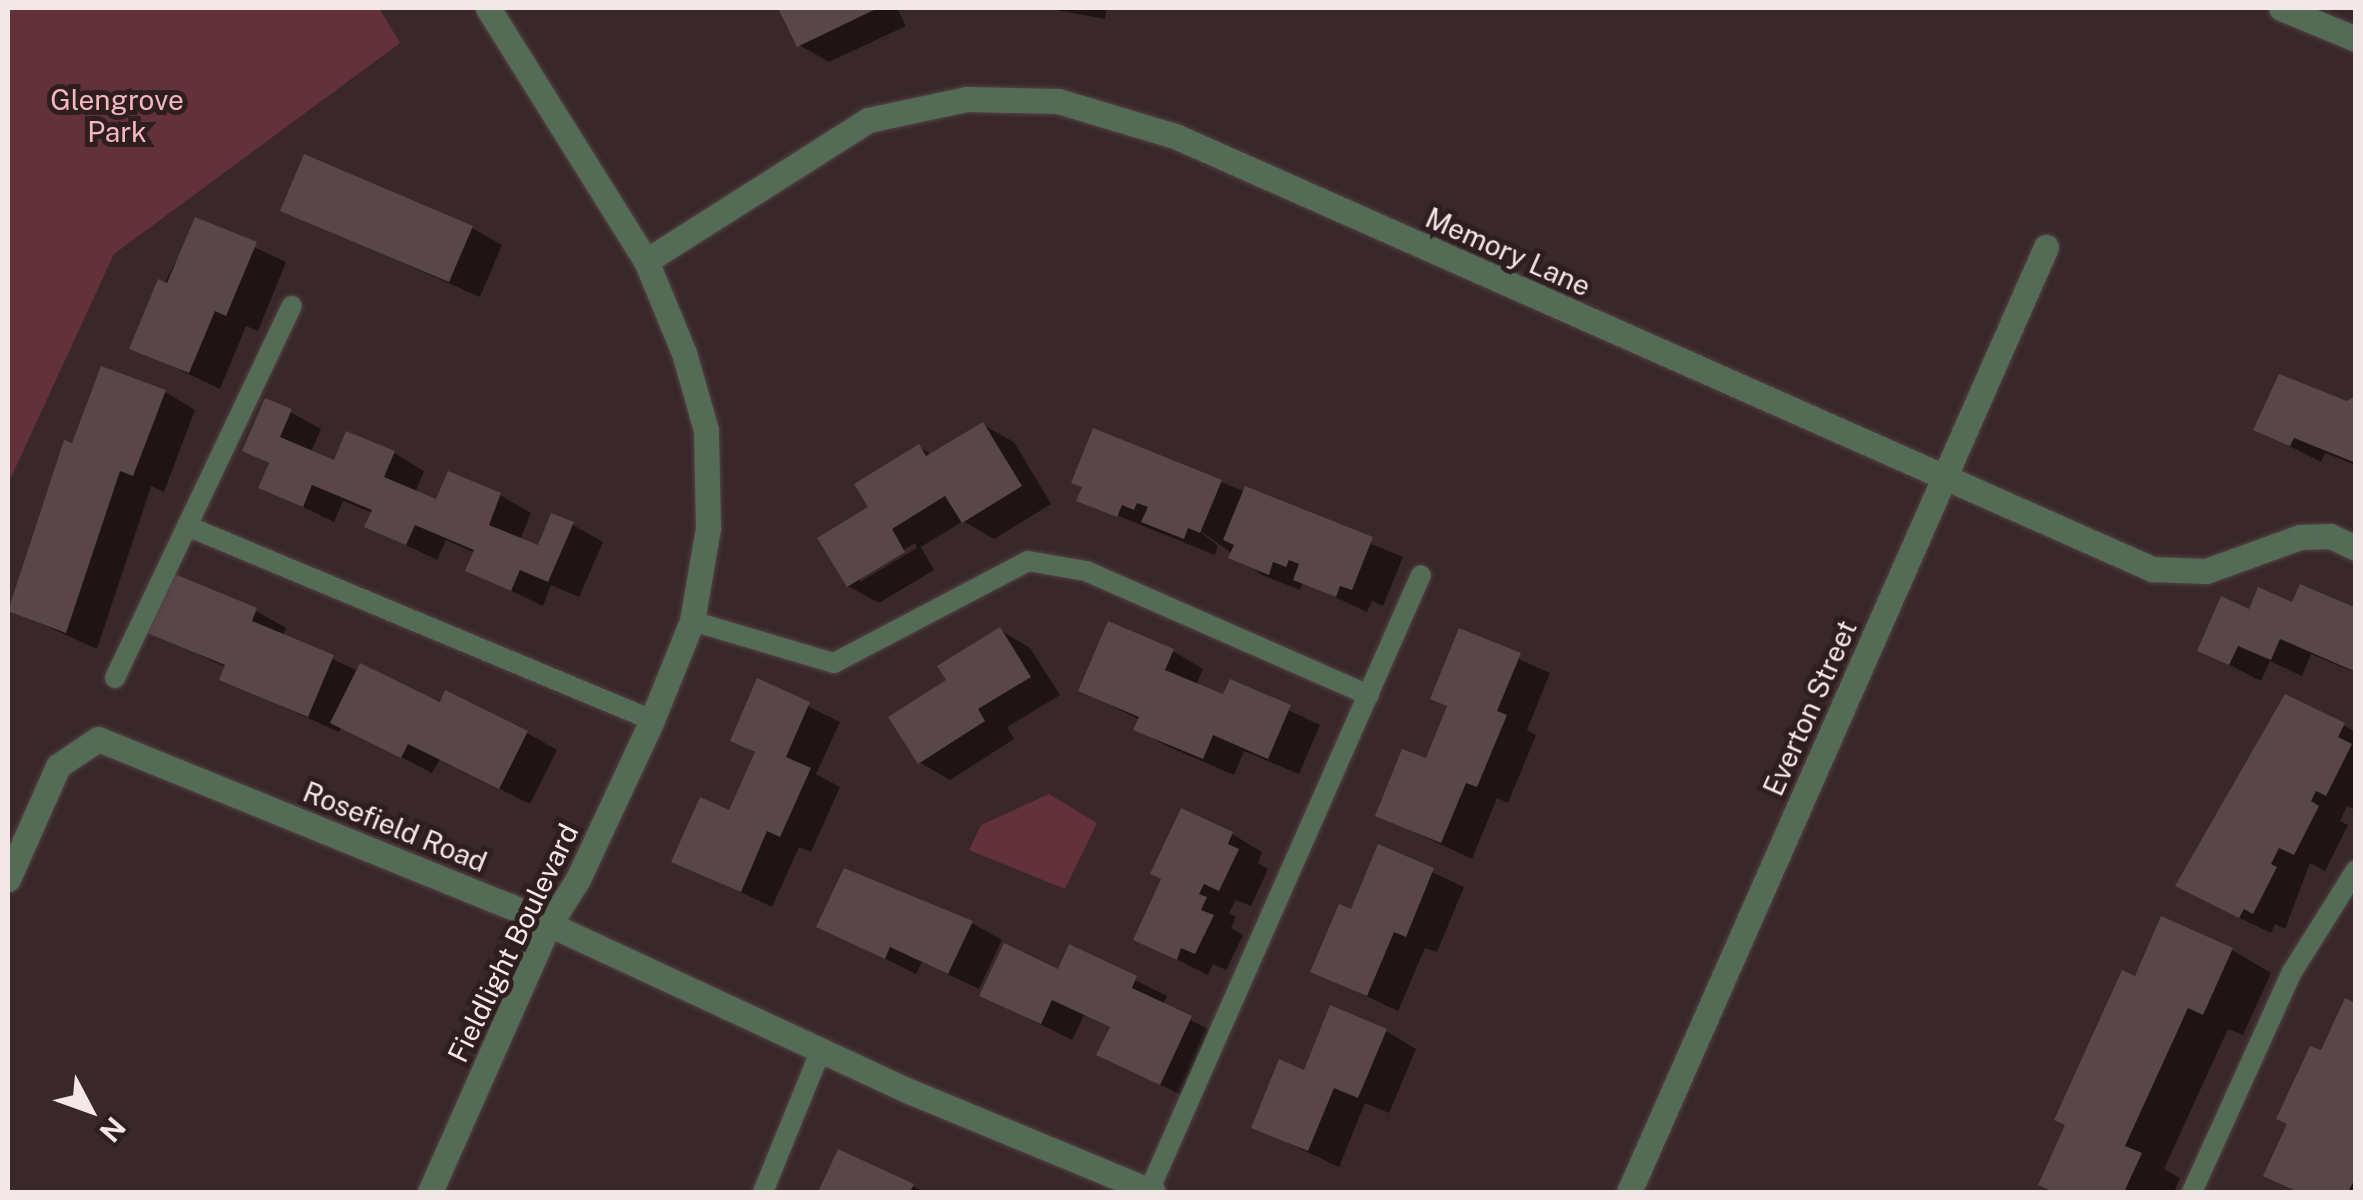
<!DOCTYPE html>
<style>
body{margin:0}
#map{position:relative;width:2363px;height:1200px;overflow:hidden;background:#39272a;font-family:"Public Sans",sans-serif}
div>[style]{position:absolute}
.green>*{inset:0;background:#63313a}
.shadow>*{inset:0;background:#0007}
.building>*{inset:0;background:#594648}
.roads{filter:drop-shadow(0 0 2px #534245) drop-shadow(0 0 2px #534245)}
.lane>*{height:20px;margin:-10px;padding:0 10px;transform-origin:10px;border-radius:10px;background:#546b56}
.street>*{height:25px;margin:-12.5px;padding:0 12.5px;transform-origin:12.5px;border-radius:12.5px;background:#546b56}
span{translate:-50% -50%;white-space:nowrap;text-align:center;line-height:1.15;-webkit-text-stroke:10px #2f1e20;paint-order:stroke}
.park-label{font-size:28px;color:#f6b7bf}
.street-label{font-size:28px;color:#f3e7e8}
.frame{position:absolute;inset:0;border:10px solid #f3e7e8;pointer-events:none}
.north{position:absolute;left:40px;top:1060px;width:100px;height:100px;-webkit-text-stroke:8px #2f1e20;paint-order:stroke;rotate:131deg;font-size:28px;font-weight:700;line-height:40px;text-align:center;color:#f3e7e8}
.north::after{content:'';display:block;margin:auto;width:35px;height:45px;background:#f3e7e8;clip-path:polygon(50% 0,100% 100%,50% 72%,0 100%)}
</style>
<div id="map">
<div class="green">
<i style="clip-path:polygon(8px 8px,379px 8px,400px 43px,114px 254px,8px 484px)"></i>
<i style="clip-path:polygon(1049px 794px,1097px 823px,1065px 889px,969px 850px,981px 825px)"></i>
</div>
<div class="shadow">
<i style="clip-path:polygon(781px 8px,897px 8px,906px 26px,829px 62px,799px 45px)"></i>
<i style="clip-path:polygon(1046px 8px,1107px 8px,1105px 19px)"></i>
<i style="clip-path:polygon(283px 210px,472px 228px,502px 245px,480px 297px)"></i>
<i style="clip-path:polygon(197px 220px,286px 262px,258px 331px,246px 326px,220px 389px,132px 347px)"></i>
<i style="clip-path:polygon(165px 392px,195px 410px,164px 492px,151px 486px,97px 649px,11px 610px,74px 446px)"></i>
<i style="clip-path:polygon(2352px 396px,2356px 465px,2325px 453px,2321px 462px,2256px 429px,2348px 404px)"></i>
<i style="clip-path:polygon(290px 412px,321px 429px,311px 452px,336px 463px,394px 453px,424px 471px,415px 493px,438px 502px,450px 474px,500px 495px,531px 513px,520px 540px,539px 548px,573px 525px,603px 542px,579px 597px,551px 585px,543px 606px,468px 570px,475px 553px,446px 540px,437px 560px,367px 526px,373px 513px,343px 501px,334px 522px,262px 487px,271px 465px,245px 450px)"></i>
<i style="clip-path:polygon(evenodd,983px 425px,1014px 442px,1051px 504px,994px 539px,963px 521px,921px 547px,934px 570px,879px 603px,848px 586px,872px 507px,919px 447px,932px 455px,983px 425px,915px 543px,917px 548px,860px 582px,860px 577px,915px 543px)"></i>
<i style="clip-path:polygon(1221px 482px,1403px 557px,1383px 606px,1372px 601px,1367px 612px,1303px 582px,1300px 590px,1262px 575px,1191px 524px,1218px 546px,1215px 555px,1079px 500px)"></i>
<i style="clip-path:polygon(174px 577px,256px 611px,286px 628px,283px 636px,358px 671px,527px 733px,557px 750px,530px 804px,440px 759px,432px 773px,341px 726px,339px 732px,222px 679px,227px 668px,151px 632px)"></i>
<i style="clip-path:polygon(2293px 606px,2356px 611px,2356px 673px,2311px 654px,2302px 676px,2270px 661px,2261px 681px,2200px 650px)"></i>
<i style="clip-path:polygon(1000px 630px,1030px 648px,1060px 695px,1007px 727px,1014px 739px,950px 780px,919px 762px)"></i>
<i style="clip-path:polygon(1460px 632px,1550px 673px,1527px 730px,1536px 735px,1508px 803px,1497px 798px,1472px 859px,1378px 815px,1427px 761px,1449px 707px,1433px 698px)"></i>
<i style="clip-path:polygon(1173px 651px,1203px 669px,1196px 686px,1224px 698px,1231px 683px,1320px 725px,1299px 774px,1244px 751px,1234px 775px,1167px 746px,1136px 729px,1140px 720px,1081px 690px)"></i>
<i style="clip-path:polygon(758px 682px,840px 722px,816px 774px,840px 787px,811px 852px,799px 847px,772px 907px,675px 861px,730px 813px,757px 754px,733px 740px)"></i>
<i style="clip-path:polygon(2343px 725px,2356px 732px,2356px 810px,2347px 806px,2340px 821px,2348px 825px,2325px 871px,2310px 863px,2285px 929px,2275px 924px,2271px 933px,2209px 903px)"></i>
<i style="clip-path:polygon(1232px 834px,1262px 852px,1258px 863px,1268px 869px,1251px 906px,1236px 900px,1229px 913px,1236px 917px,1231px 928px,1243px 935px,1226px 970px,1213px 964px,1208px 975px,1136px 939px)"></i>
<i style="clip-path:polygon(1380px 848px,1464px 887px,1437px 952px,1425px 948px,1398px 1011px,1313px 971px,1352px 912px)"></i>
<i style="clip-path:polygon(972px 923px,1002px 940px,979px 989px,922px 962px,916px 974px,819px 926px)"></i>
<i style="clip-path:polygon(1070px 947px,1167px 996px,1162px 1005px,1221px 1036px,1191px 1100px,1099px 1054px,1112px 1028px,1084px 1015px,1072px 1040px,982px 995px,1059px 972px)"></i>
<i style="clip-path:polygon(2232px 950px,2271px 973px,2243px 1035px,2228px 1029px,2164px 1169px,2180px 1178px,2174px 1192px,2056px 1192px,2041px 1184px,2136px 979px)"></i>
<i style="clip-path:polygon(2356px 1006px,2356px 1192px,2296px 1192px,2266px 1175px,2322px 1054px)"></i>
<i style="clip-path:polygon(1386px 1031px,1416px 1049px,1389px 1113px,1365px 1103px,1339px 1167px,1254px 1127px,1305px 1073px)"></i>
<i style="clip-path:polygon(839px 1152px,913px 1186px,924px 1192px,821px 1192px)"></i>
</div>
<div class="building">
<i style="clip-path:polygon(778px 8px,878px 8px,797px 47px)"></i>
<i style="clip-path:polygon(304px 154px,473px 226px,449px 282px,280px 211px)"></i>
<i style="clip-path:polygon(195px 217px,257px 242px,226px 316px,215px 311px,189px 373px,129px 349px,158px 279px,167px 283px)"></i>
<i style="clip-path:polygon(101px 366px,166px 390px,133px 476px,120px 471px,66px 633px,8px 611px,64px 440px,72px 443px)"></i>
<i style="clip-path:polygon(2279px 374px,2347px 401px,2356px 395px,2356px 463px,2294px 438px,2290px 446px,2253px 430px)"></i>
<i style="clip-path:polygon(265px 398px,292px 409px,280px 437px,334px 460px,346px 431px,395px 451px,384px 477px,436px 499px,448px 471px,501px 493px,489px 525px,538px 545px,551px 513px,574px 522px,548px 582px,520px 570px,511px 591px,465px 571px,474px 550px,415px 525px,406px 545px,364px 527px,372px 510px,312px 485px,303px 507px,258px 488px,269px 463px,242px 451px)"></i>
<i style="clip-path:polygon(983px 422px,1022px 486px,962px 523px,945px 496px,892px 529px,905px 552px,847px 587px,817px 538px,868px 507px,854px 484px,919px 444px,926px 456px)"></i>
<i style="clip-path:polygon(1093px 428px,1222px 480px,1200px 533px,1188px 528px,1184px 539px,1141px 522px,1148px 507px,1137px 503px,1134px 510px,1122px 505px,1117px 517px,1076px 501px,1082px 487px,1071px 483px)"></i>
<i style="clip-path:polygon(1245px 486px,1373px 537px,1352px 590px,1340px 586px,1336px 597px,1293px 580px,1299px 564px,1289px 560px,1286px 567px,1273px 562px,1269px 575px,1228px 558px,1234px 545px,1223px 540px)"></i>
<i style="clip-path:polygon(172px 573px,257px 608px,252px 621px,334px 655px,308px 717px,219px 680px,225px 665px,147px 633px)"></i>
<i style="clip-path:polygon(2300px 584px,2356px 608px,2356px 672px,2280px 639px,2271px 660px,2238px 646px,2229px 665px,2197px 651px,2221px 596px,2249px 609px,2258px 587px,2292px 602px)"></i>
<i style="clip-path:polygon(1108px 621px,1174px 649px,1165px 670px,1223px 694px,1230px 679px,1291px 705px,1268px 759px,1213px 735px,1203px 759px,1133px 730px,1139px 717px,1078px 691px)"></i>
<i style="clip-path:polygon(1000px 627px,1031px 677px,978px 709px,985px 721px,918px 764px,888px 717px,946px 680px,937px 666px)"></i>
<i style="clip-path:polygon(1459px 628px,1521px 653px,1497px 711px,1507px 715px,1477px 787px,1466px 783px,1441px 843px,1375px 816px,1402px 749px,1426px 758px,1447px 706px,1430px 699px)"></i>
<i style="clip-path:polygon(360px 663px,440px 702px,445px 690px,528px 731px,499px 789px,408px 744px,401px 758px,330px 723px)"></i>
<i style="clip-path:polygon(757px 678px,810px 702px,786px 757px,811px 768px,780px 837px,767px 831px,741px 892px,671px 862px,700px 797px,729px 810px,755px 752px,730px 741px)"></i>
<i style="clip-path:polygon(2285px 694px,2345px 723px,2338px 737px,2352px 744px,2326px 796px,2316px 791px,2311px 801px,2319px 806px,2294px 855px,2279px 848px,2271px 864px,2277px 867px,2253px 914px,2244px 909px,2239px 918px,2175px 886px)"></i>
<i style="clip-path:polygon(1181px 808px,1233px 832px,1228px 844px,1239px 849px,1219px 891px,1204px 884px,1199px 894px,1207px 897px,1201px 910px,1214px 915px,1195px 954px,1181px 948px,1177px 960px,1133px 940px,1161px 879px,1150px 874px)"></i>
<i style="clip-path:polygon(1378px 844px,1434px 868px,1406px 937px,1394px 932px,1367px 996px,1310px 972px,1339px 904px,1351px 909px)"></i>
<i style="clip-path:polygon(844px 868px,973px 921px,948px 974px,890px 947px,885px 959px,816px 927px)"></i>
<i style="clip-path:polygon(2161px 916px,2233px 948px,2203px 1015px,2188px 1008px,2125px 1146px,2142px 1153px,2124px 1192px,2054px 1192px,2038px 1185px,2065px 1125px,2054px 1120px,2122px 970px,2135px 976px)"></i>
<i style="clip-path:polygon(1004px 943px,1058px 969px,1069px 944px,1137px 976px,1132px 988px,1192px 1016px,1160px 1085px,1096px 1055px,1110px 1027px,1052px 1000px,1041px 1024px,979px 996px)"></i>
<i style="clip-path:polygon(2345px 998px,2356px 1003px,2356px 1177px,2348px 1192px,2298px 1192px,2263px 1176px,2287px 1124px,2276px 1119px,2310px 1046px,2321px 1050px)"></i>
<i style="clip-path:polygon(1330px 1005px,1387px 1029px,1358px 1098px,1334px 1088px,1308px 1151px,1251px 1128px,1279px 1059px,1304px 1070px)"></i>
<i style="clip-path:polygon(838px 1149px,914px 1184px,910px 1192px,818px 1192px)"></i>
</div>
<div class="roads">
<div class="lane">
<i style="left:187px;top:526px;width:504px;rotate:22.65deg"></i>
<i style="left:692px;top:621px;width:148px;rotate:16.5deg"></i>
<i style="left:834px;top:663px;width:219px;rotate:-27.7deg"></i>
<i style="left:1028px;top:561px;width:59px;rotate:9.8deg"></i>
<i style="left:1086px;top:571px;width:309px;rotate:23.7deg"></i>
<i style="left:115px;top:678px;width:412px;rotate:-64.6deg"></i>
<i style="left:1149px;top:1191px;width:673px;rotate:-66.18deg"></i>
<i style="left:763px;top:1192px;width:153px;rotate:-67.8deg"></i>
<i style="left:2192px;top:1192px;width:242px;rotate:-65.6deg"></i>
<i style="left:2292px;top:972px;width:120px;rotate:-57.9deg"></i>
</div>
<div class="street">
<i style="left:2281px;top:8px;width:81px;rotate:22.5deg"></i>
<i style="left:646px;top:261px;width:263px;rotate:-32.4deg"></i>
<i style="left:868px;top:120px;width:101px;rotate:-12deg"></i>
<i style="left:967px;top:99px;width:91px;rotate:1.3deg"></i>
<i style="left:1058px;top:101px;width:122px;rotate:16.7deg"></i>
<i style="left:1175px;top:136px;width:1069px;rotate:23.9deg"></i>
<i style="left:2152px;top:569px;width:54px;rotate:2.1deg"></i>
<i style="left:2206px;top:571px;width:100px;rotate:-19.9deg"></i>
<i style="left:2300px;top:537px;width:30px;rotate:-2deg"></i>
<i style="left:2330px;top:536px;width:29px;rotate:25deg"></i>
<i style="left:8px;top:879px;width:124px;rotate:-66.1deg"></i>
<i style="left:58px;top:766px;width:48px;rotate:-34deg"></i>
<i style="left:98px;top:739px;width:445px;rotate:22.1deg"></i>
<i style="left:510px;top:906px;width:440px;rotate:24.9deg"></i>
<i style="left:909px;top:1091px;width:264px;rotate:22.5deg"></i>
<i style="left:430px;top:1192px;width:289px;rotate:-66.1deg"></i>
<i style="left:547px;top:928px;width:58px;rotate:-57.7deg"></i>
<i style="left:578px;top:879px;width:175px;rotate:-65deg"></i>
<i style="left:652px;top:720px;width:107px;rotate:-68deg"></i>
<i style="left:692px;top:621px;width:94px;rotate:-80.2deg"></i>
<i style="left:708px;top:528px;width:98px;rotate:-91.2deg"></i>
<i style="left:706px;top:430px;width:80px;rotate:-105.9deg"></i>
<i style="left:684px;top:353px;width:100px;rotate:-112.4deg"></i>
<i style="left:646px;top:261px;width:298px;rotate:-122deg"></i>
<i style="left:1629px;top:1192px;width:1033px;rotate:-66.19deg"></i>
</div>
</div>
<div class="park-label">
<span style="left:117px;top:116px">Glengrove<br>Park</span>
</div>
<div class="street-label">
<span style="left:1508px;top:252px;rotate:24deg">Memory Lane</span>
<span style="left:1810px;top:708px;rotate:-66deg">Everton Street</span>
<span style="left:395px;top:827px;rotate:22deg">Rosefield Road</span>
<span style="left:513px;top:943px;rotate:-64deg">Fieldlight Boulevard</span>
</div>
<div class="frame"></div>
<div class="north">N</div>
</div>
